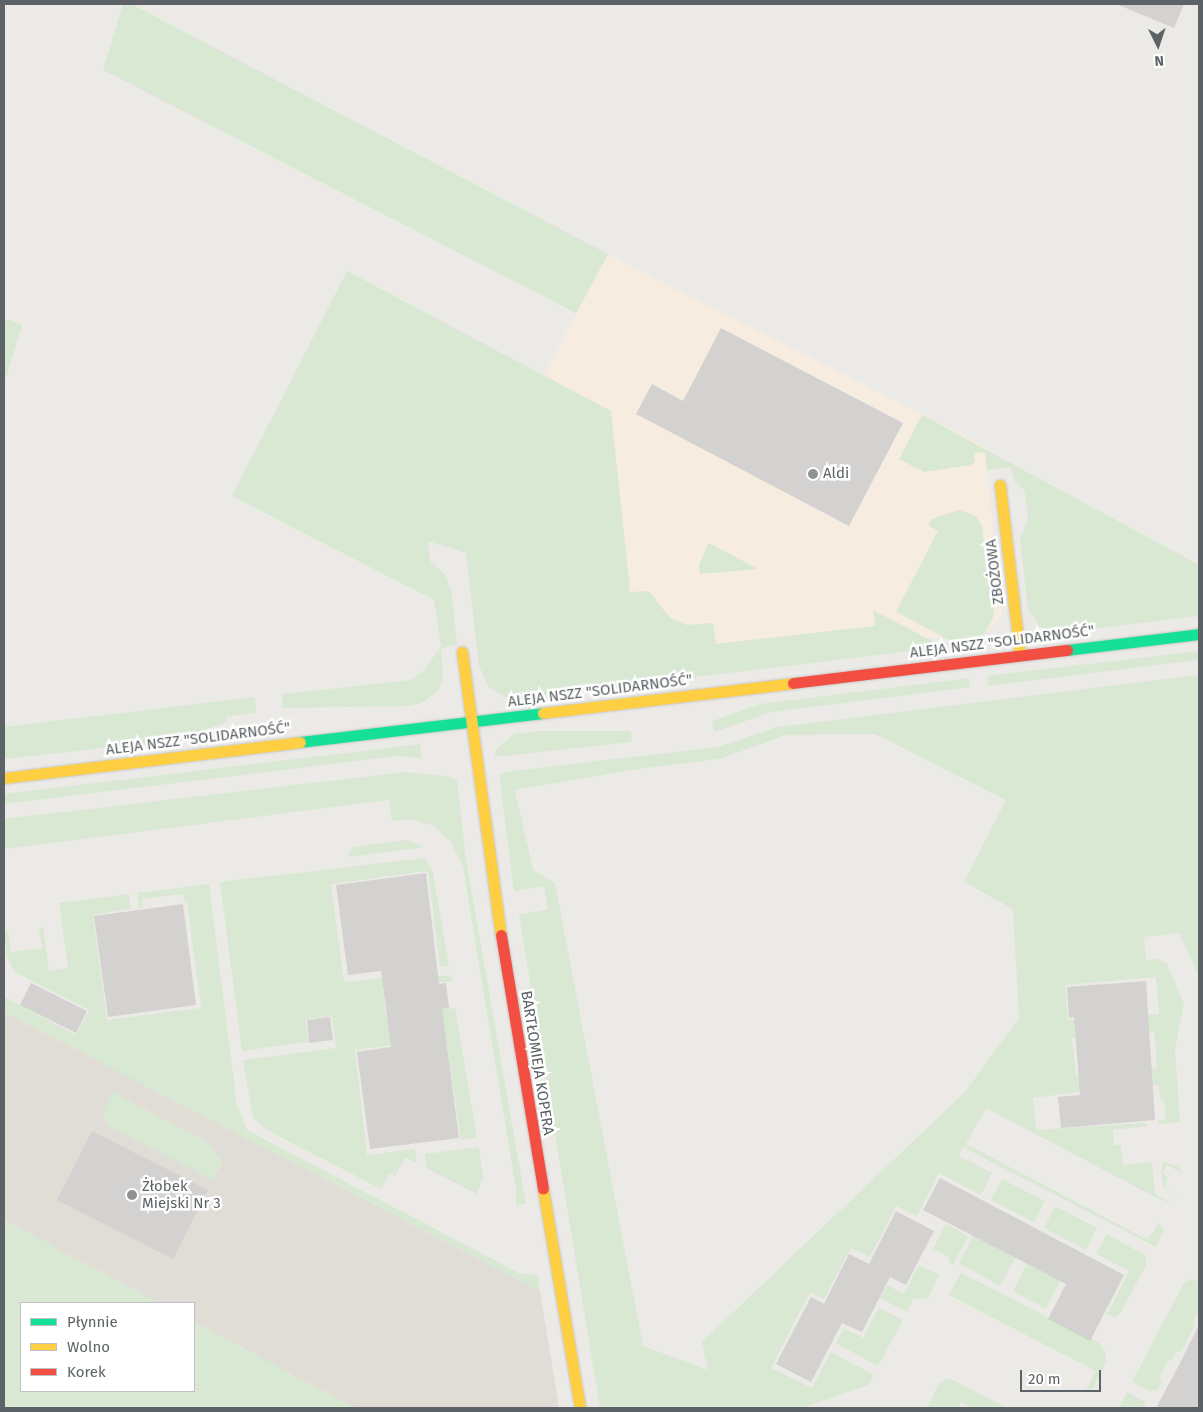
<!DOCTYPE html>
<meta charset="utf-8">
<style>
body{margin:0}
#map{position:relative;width:1203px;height:1412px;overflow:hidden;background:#eceae7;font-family:"Fira Sans",sans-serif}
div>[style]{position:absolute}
.commercial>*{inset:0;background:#f6ece0}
.education>*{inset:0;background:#e0dcd6}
.green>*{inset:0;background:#d8e8d2}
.building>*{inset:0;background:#d4d2d1}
.roads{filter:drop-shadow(0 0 1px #c7c8c8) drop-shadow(0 0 1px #c7c8c8)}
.fast>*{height:11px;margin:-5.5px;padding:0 5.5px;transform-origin:5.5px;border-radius:5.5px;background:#16e098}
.slow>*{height:11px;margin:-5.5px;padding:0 5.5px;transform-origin:5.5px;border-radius:5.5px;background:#ffcf43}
.jam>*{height:11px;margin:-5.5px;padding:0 5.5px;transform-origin:5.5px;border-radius:5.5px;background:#f24e42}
.dots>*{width:14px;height:14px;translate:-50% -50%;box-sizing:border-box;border:2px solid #fff;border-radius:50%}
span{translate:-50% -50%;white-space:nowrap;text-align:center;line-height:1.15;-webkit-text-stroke:5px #fff;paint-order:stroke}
.poi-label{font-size:15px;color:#5c6265}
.left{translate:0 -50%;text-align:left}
.street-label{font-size:15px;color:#5c6265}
.frame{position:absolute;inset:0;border:5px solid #5c6265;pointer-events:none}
.legend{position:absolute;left:20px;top:1302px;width:175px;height:90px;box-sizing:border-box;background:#fff;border:1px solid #bec0c1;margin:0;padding:6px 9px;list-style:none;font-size:15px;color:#5c6265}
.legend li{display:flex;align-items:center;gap:10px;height:25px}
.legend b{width:25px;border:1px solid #bec0c1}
.north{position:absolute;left:1133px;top:20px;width:50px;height:50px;-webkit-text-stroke:4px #fff;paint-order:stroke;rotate:176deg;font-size:14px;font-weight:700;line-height:20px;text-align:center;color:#5c6265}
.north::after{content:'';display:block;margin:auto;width:18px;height:22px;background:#5c6265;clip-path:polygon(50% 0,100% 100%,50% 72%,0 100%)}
.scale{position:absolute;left:1020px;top:1370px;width:81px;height:22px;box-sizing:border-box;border:2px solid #5c6265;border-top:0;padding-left:6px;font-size:15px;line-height:18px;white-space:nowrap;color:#5c6265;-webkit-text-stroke:4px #fff;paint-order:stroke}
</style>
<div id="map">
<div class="commercial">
<i style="clip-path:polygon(608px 254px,985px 447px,1002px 616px,988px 631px,639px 671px,617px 470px,543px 378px)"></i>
</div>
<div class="education">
<i style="clip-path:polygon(4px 1012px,540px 1291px,559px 1408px,355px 1408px,194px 1322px,194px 1303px,159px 1303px,4px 1220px)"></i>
</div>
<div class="green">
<i style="clip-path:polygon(123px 4px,131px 4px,608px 254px,576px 313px,103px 70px)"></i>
<i style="clip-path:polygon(347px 271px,611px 411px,630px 592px,649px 591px,670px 618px,687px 625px,713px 623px,716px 644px,875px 626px,873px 610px,936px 643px,937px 648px,518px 698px,504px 697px,488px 686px,479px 666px,466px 553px,428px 541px,430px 561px,446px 576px,452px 595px,457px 645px,441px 648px,443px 677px,439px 690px,422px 703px,408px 706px,283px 708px,282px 694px,411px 680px,423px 671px,441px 647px,434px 600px,232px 496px)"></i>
<i style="clip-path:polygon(4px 318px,22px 325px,4px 384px)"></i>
<i style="clip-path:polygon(922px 415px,1199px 565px,1199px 616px,1060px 633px,1041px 628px,1028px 609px,1020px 539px,1028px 520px,1025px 491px,1015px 482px,1011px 467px,987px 470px,985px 452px,974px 453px,975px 462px,970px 465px,924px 472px,899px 459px)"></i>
<i style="clip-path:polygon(959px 510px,976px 516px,982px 526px,994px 616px,984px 634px,951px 641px,896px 612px,938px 531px,928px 525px,932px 519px)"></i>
<i style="clip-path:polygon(709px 543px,758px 569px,700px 574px,699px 564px)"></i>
<i style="clip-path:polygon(1199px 651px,1199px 660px,988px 686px,987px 676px)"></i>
<i style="clip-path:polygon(evenodd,1199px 675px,1199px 976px,1179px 933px,1144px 937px,1146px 960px,1158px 959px,1167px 964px,1184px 1004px,1175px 1049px,1180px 1122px,1158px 1124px,1158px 1121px,1166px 1119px,1164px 1099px,1160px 1099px,1159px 1085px,1152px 1085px,1150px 1069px,1157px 1068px,1154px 1032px,1147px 1032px,1146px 1015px,1159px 1014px,1156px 977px,1065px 985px,1068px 1020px,1079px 1019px,1081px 1037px,1072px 1038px,1076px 1075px,1084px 1075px,1086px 1091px,1033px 1098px,1036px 1130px,1147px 1123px,1147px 1126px,1113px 1130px,1114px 1145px,1121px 1145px,1123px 1165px,1152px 1162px,1155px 1194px,1176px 1205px,1155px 1197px,986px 1108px,966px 1144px,1148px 1240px,1158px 1223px,1164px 1229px,1156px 1247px,963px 1147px,959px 1156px,992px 1173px,981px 1195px,939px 1173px,917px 1216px,896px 1206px,870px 1257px,851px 1248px,824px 1299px,810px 1292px,771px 1368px,812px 1388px,831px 1352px,874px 1375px,868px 1385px,802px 1408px,600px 1408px,519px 915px,548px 909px,544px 886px,514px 891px,499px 775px,504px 772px,718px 747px,777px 727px,1199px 675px,875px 734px,1006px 800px,964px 882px,1013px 909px,1019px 1018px,965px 1092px,702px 1342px,708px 1370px,643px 1346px,555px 883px,533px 870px,515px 790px,631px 770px,719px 759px,786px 735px,875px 734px)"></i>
<i style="clip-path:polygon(969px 678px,970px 687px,771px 712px,714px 732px,712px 721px,760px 704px)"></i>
<i style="clip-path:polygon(255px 697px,256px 712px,226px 717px,227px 722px,175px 740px,4px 759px,4px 727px)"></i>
<i style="clip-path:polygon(539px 731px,631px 731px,632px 742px,494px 757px,497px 749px,514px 734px)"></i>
<i style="clip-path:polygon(420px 744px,421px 758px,397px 756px,4px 804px,4px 794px)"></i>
<i style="clip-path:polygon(406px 772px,452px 777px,457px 781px,466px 859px,526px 1204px,516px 1205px,516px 1189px,463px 867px,451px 842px,434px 826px,411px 819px,392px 821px,389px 800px,4px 849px,4px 819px)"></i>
<i style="clip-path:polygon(406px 840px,425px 847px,347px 857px,353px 847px)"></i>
<i style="clip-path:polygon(425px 858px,433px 873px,449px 965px,440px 967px,428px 871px,331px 884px,344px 982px,393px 977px,394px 982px,451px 975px,452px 981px,383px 990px,386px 1017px,455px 1008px,477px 1138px,461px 1140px,446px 1038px,355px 1050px,367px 1155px,415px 1149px,417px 1163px,405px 1158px,395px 1176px,389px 1174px,381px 1189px,265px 1129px,253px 1118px,243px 1060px,336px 1048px,332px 1016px,305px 1019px,308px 1042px,242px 1051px,220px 882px)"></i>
<i style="clip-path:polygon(209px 884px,237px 1105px,247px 1130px,519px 1273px,538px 1275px,540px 1291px,4px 1012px,4px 997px,76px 1035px,89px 1010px,15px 972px,7px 957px,4px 932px,8px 931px,11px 952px,42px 948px,39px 928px,43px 927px,49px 971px,68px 968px,59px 903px,129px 894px,130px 909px,93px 915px,107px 1020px,201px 1008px,187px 903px,184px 902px,183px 894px,142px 899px,143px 908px,139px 908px,137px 893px)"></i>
<i style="clip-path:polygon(113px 1092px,207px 1142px,223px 1162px,213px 1180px,111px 1128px,102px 1114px)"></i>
<i style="clip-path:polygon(479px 1147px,483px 1177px,477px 1194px,428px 1169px,426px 1165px,425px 1154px)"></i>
<i style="clip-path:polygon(1162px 1162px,1177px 1166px,1184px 1174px,1167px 1165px,1162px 1174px,1168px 1177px,1165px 1187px,1187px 1201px,1163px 1187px,1162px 1175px)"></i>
<i style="clip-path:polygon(1002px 1179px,1045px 1201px,1034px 1222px,991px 1200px)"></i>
<i style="clip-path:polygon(1055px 1206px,1097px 1228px,1086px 1250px,1044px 1228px)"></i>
<i style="clip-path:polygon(4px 1220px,159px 1303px,21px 1303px,21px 1391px,194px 1391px,194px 1322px,355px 1408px,4px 1408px)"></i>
<i style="clip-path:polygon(946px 1224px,968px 1236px,953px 1265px,949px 1262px,950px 1258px,933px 1249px)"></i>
<i style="clip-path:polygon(1107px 1234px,1146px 1256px,1146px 1265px,1121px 1312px,1115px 1317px,1107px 1314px,1129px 1271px,1096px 1254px)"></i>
<i style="clip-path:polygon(973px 1236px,1015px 1258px,1000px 1286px,959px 1263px)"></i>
<i style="clip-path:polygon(1027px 1264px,1060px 1281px,1046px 1309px,1013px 1291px)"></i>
<i style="clip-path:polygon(919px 1265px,939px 1275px,928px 1298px,913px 1299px,907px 1312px,880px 1298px,887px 1285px,904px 1294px)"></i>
<i style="clip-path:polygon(961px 1273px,1099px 1343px,1105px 1352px,1106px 1363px,1093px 1388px,1086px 1390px,1096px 1371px,949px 1295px)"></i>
<i style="clip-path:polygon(1191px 1279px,1199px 1282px,1199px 1311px,1194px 1321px,1196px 1323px,1181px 1352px,1177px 1351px,1172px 1361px,1169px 1359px,1159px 1379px,1162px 1381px,1157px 1391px,1152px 1389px,1151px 1392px,1132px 1382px,1184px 1283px)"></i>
<i style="clip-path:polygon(879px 1308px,903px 1320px,878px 1366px,836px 1343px,844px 1328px,863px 1338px)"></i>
<i style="clip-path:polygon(947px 1379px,951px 1379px,1007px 1408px,972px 1408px,961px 1402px,958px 1408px,927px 1408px,940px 1382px)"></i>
<i style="clip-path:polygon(1127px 1392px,1145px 1402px,1144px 1405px,1148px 1408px,1119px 1408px)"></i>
</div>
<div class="building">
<i style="clip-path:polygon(1116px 4px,1184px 4px,1174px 28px)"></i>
<i style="clip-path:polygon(721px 328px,903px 423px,849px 526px,636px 414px,652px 384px,683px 401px)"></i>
<i style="clip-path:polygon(426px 873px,439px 984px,446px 983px,449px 1008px,442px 1009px,459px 1138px,370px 1149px,357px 1052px,391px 1047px,381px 971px,348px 975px,336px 885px)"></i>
<i style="clip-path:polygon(183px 904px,196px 1005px,108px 1017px,94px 916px)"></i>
<i style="clip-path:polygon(1146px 981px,1155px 1120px,1061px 1128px,1058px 1097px,1080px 1095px,1074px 1017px,1069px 1018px,1067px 987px)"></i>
<i style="clip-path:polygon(31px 983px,87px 1011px,76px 1033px,20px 1005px)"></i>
<i style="clip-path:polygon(330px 1017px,333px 1040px,309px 1043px,307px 1020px)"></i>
<i style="clip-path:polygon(92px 1131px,208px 1190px,173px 1259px,57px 1200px)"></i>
<i style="clip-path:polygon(940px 1178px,1124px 1275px,1090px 1341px,1048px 1319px,1066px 1284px,923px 1210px)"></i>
<i style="clip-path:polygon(896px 1211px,934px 1231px,906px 1285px,890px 1277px,862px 1332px,842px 1323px,811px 1382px,776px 1364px,811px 1297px,824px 1304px,849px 1254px,869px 1264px)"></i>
<i style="clip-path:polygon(1199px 1325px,1199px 1408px,1156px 1408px,1178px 1367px)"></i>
</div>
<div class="roads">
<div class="fast">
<i style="left:1067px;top:650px;width:133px;rotate:-6.9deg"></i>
<i style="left:300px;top:742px;width:245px;rotate:-6.8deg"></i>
</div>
<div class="slow">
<i style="left:1000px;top:485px;width:171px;rotate:83.3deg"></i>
<i style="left:462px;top:652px;width:286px;rotate:82.2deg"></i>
<i style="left:543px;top:713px;width:252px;rotate:-6.8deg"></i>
<i style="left:4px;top:778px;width:298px;rotate:-6.9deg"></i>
<i style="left:543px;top:1189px;width:222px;rotate:80.4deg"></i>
</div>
<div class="jam">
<i style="left:793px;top:683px;width:276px;rotate:-6.9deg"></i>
<i style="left:501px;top:935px;width:257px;rotate:80.6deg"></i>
</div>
</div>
<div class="dots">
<i style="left:813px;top:474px;background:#8e9292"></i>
<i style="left:132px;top:1195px;background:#8e9292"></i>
</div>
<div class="poi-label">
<span class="left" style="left:823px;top:474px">Aldi</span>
<span class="left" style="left:142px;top:1195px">Żłobek<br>Miejski Nr 3</span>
</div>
<div class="street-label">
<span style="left:995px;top:572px;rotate:-97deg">ZBOŻOWA</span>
<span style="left:1002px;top:642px;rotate:-7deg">ALEJA NSZZ "SOLIDARNOŚĆ"</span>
<span style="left:600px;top:691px;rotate:-7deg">ALEJA NSZZ "SOLIDARNOŚĆ"</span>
<span style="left:198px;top:739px;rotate:-7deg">ALEJA NSZZ "SOLIDARNOŚĆ"</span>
<span style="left:537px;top:1063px;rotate:81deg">BARTŁOMIEJA KOPERA</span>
</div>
<div class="frame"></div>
<ul class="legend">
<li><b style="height:6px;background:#16e098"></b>Płynnie</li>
<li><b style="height:6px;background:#ffcf43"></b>Wolno</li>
<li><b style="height:6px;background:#f24e42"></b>Korek</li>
</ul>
<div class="north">N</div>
<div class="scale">20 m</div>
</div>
